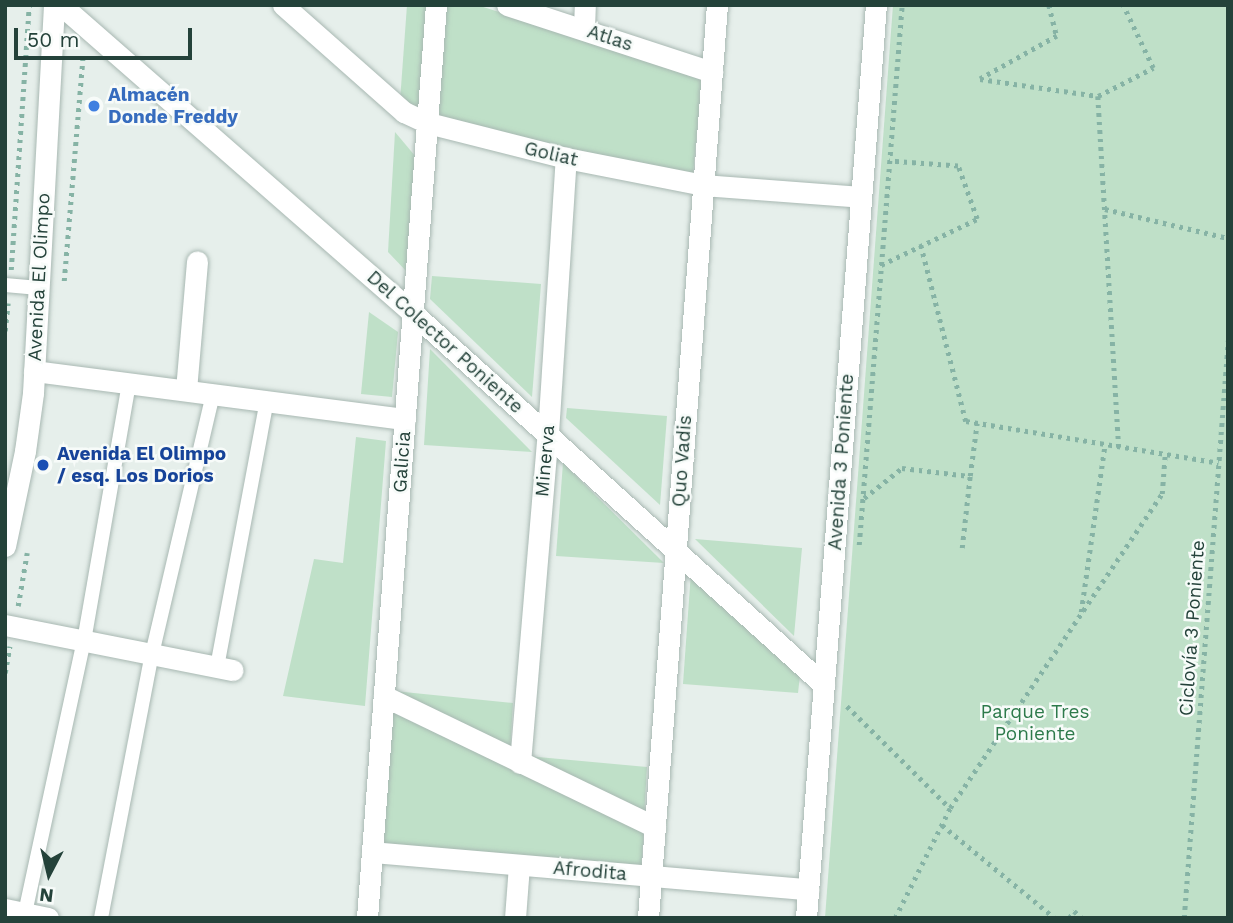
<!DOCTYPE html>
<meta charset="utf-8">
<style>
body{margin:0}
#map{position:relative;width:1233px;height:923px;overflow:hidden;background:#e6efeb;font-family:"Work Sans",sans-serif}
div>[style]{position:absolute}
.green>*{inset:0;background:#bfe0c8}
.path>*{height:4.5px;margin-top:-2.25px;transform-origin:0;background:repeating-linear-gradient(90deg,#86b3a5 0 3.5px,transparent 0 8.5px)}
.roads{filter:drop-shadow(0 0 2px #a8b8b2) drop-shadow(0 0 2px #a8b8b2)}
.lane>*{height:14px;margin:-7px;padding:0 7px;transform-origin:7px;border-radius:7px;background:#fff}
.street>*{height:21px;margin:-10.5px;padding:0 10.5px;transform-origin:10.5px;border-radius:10.5px;background:#fff}
.secondary>*{height:21px;margin:-10.5px;padding:0 10.5px;transform-origin:10.5px;border-radius:10.5px;background:#fff}
.dots>*{width:19px;height:19px;translate:-50% -50%;box-sizing:border-box;border:4px solid #f7fbf9;border-radius:50%}
span{translate:-50% -50%;white-space:nowrap;text-align:center;line-height:1.15;-webkit-text-stroke:5px #f7fbf9;paint-order:stroke}
.street-label{font-size:19px;color:#24423a}
.shop-label{font-size:19px;color:#366cbe;font-weight:700}
.left{translate:0 -50%;text-align:left}
.transit-label{font-size:19px;color:#164399;font-weight:700}
.park-label{font-size:19px;color:#2d7a4b}
.frame{position:absolute;inset:0;border:7px solid #24423a;pointer-events:none}
.north{position:absolute;left:14px;top:839px;width:70px;height:70px;-webkit-text-stroke:5px #f7fbf9;paint-order:stroke;rotate:187deg;font-size:19px;font-weight:700;line-height:28px;text-align:center;color:#24423a}
.north::after{content:'';display:block;margin:auto;width:24px;height:32px;background:#24423a;clip-path:polygon(50% 0,100% 100%,50% 72%,0 100%)}
.scale{position:absolute;left:14px;top:28px;width:178px;height:32px;box-sizing:border-box;border:4px solid #24423a;border-top:0;padding-left:9px;font-size:21px;line-height:24px;white-space:nowrap;color:#24423a;-webkit-text-stroke:5px #f7fbf9;paint-order:stroke}
</style>
<div id="map">
<div class="green">
<i style="clip-path:polygon(407px 5px,428px 5px,422px 106px,416px 111px,400px 101px)"></i>
<i style="clip-path:polygon(440px 5px,477px 5px,699px 76px,702px 81px,693px 173px,684px 175px,436px 117px)"></i>
<i style="clip-path:polygon(893px 5px,1228px 5px,1227px 918px,825px 918px)"></i>
<i style="clip-path:polygon(395px 132px,416px 157px,408px 273px,388px 252px)"></i>
<i style="clip-path:polygon(432px 276px,541px 284px,532px 397px,430px 299px)"></i>
<i style="clip-path:polygon(369px 312px,398px 332px,392px 397px,361px 394px)"></i>
<i style="clip-path:polygon(430px 349px,532px 452px,424px 445px)"></i>
<i style="clip-path:polygon(567px 408px,667px 416px,660px 505px,566px 418px)"></i>
<i style="clip-path:polygon(356px 437px,386px 441px,365px 706px,283px 696px,314px 559px,343px 563px)"></i>
<i style="clip-path:polygon(563px 463px,664px 563px,556px 556px)"></i>
<i style="clip-path:polygon(695px 539px,802px 548px,794px 636px)"></i>
<i style="clip-path:polygon(691px 572px,800px 675px,798px 693px,683px 684px)"></i>
<i style="clip-path:polygon(394px 691px,513px 703px,510px 752px)"></i>
<i style="clip-path:polygon(385px 709px,644px 831px,641px 868px,375px 847px)"></i>
<i style="clip-path:polygon(527px 756px,647px 767px,644px 817px)"></i>
</div>
<div class="path">
<i style="left:1049px;top:5px;width:32px;rotate:76deg"></i>
<i style="left:1057px;top:36px;width:88px;rotate:150.8deg"></i>
<i style="left:980px;top:79px;width:119px;rotate:8.2deg"></i>
<i style="left:1098px;top:96px;width:62px;rotate:-27deg"></i>
<i style="left:1153px;top:68px;width:70px;rotate:-115.5deg"></i>
<i style="left:1098px;top:96px;width:352px;rotate:86.6deg"></i>
<i style="left:1105px;top:209px;width:126px;rotate:13.3deg"></i>
<i style="left:921px;top:245px;width:182px;rotate:75.7deg"></i>
<i style="left:966px;top:421px;width:256px;rotate:9.4deg"></i>
<i style="left:881px;top:265px;width:106px;rotate:-25.6deg"></i>
<i style="left:977px;top:219px;width:56px;rotate:-109.7deg"></i>
<i style="left:958px;top:166px;width:69px;rotate:-175.9deg"></i>
<i style="left:11px;top:270px;width:266px;rotate:-86.1deg"></i>
<i style="left:64px;top:281px;width:229px;rotate:-85.2deg"></i>
<i style="left:5px;top:331px;width:28px;rotate:-84deg"></i>
<i style="left:864px;top:498px;width:48px;rotate:-38.3deg"></i>
<i style="left:902px;top:468px;width:68px;rotate:6.7deg"></i>
<i style="left:970px;top:476px;width:53px;rotate:-82.5deg"></i>
<i style="left:859px;top:545px;width:542px;rotate:-85.45deg"></i>
<i style="left:962px;top:548px;width:72px;rotate:-83.7deg"></i>
<i style="left:18px;top:606px;width:54px;rotate:-80.4deg"></i>
<i style="left:1081px;top:612px;width:170px;rotate:-81.9deg"></i>
<i style="left:5px;top:673px;width:27px;rotate:-80deg"></i>
<i style="left:847px;top:706px;width:145px;rotate:44.7deg"></i>
<i style="left:942px;top:825px;width:146px;rotate:39.5deg"></i>
<i style="left:895px;top:918px;width:123px;rotate:-63.4deg"></i>
<i style="left:950px;top:808px;width:379px;rotate:-56deg"></i>
<i style="left:1162px;top:494px;width:40px;rotate:-85.7deg"></i>
<i style="left:1069px;top:918px;width:9px;rotate:-54deg"></i>
<i style="left:1074px;top:911px;width:11px;rotate:41deg"></i>
<i style="left:1184px;top:918px;width:579px;rotate:-85.64deg"></i>
</div>
<div class="roads">
<div class="lane">
<i style="left:5px;top:285px;width:34px;rotate:5deg"></i>
<i style="left:217px;top:667px;width:271px;rotate:-79.4deg"></i>
<i style="left:25px;top:913px;width:278px;rotate:-77.8deg"></i>
<i style="left:84px;top:641px;width:262px;rotate:-80.1deg"></i>
<i style="left:101px;top:918px;width:269px;rotate:-79.1deg"></i>
<i style="left:152px;top:654px;width:267px;rotate:-76.8deg"></i>
</div>
<div class="street">
<i style="left:61px;top:5px;width:468px;rotate:41.2deg"></i>
<i style="left:413px;top:313px;width:554px;rotate:42.15deg"></i>
<i style="left:283px;top:5px;width:162px;rotate:41.5deg"></i>
<i style="left:404px;top:112px;width:26px;rotate:25deg"></i>
<i style="left:428px;top:123px;width:142px;rotate:14.2deg"></i>
<i style="left:566px;top:158px;width:140px;rotate:11.1deg"></i>
<i style="left:703px;top:185px;width:158px;rotate:4.3deg"></i>
<i style="left:507px;top:5px;width:216px;rotate:18.1deg"></i>
<i style="left:584px;top:29px;width:24px;rotate:-88deg"></i>
<i style="left:34px;top:371px;width:374px;rotate:7.4deg"></i>
<i style="left:186px;top:390px;width:129px;rotate:-85.1deg"></i>
<i style="left:5px;top:625px;width:232px;rotate:11.2deg"></i>
<i style="left:384px;top:696px;width:301px;rotate:25.8deg"></i>
<i style="left:520px;top:763px;width:331px;rotate:-85.2deg"></i>
<i style="left:548px;top:433px;width:276px;rotate:-86.3deg"></i>
<i style="left:372px;top:852px;width:438px;rotate:4.9deg"></i>
<i style="left:5px;top:909px;width:44px;rotate:11.8deg"></i>
<i style="left:367px;top:918px;width:916px;rotate:-85.68deg"></i>
<i style="left:515px;top:918px;width:53px;rotate:-85.7deg"></i>
<i style="left:648px;top:918px;width:916px;rotate:-85.68deg"></i>
</div>
<div class="secondary">
<i style="left:5px;top:546px;width:97px;rotate:-78.1deg"></i>
<i style="left:25px;top:451px;width:59px;rotate:-82.1deg"></i>
<i style="left:33px;top:393px;width:389px;rotate:-86.9deg"></i>
<i style="left:806px;top:918px;width:916px;rotate:-85.62deg"></i>
</div>
</div>
<div class="dots">
<i style="left:94px;top:106px;background:#3f7fe0"></i>
<i style="left:43px;top:465px;background:#1a4fb4"></i>
</div>
<div class="street-label">
<span style="left:610px;top:38px;rotate:18deg">Atlas</span>
<span style="left:551px;top:154px;rotate:13deg">Goliat</span>
<span style="left:39px;top:277px;rotate:-87deg">Avenida El Olimpo</span>
<span style="left:445px;top:342px;rotate:42deg">Del Colector Poniente</span>
<span style="left:545px;top:461px;rotate:-85deg">Minerva</span>
<span style="left:682px;top:461px;rotate:-86deg">Quo Vadis</span>
<span style="left:402px;top:462px;rotate:-86deg">Galicia</span>
<span style="left:841px;top:462px;rotate:-86deg">Avenida 3 Poniente</span>
<span style="left:1192px;top:628px;rotate:-86deg">Ciclovía 3 Poniente</span>
<span style="left:590px;top:871px;rotate:5deg">Afrodita</span>
</div>
<div class="shop-label">
<span class="left" style="left:108px;top:106px">Almacén<br>Donde Freddy</span>
</div>
<div class="transit-label">
<span class="left" style="left:57px;top:465px">Avenida El Olimpo<br>/ esq. Los Dorios</span>
</div>
<div class="park-label">
<span style="left:1035px;top:723px">Parque Tres<br>Poniente</span>
</div>
<div class="frame"></div>
<div class="north">N</div>
<div class="scale">50 m</div>
</div>
